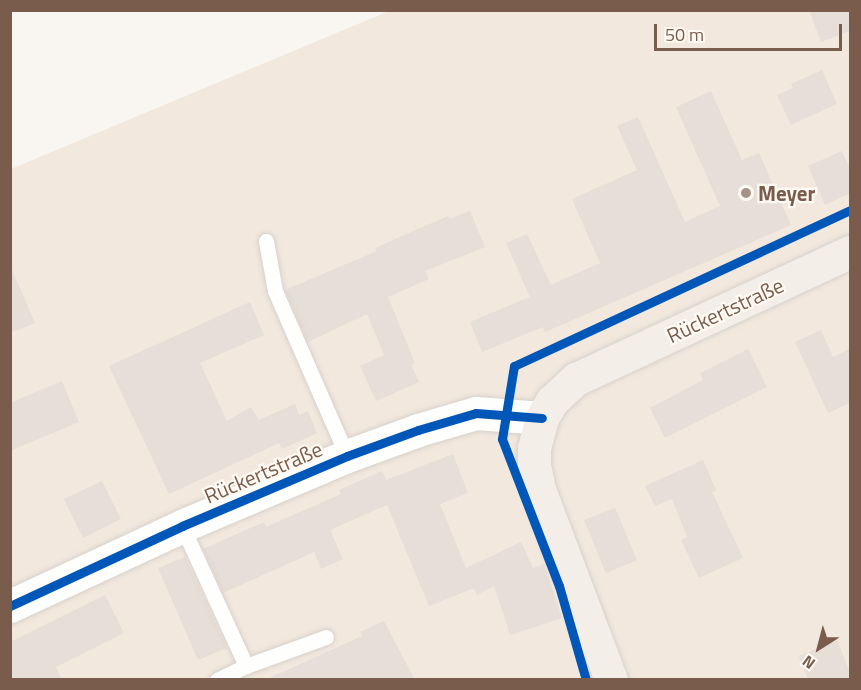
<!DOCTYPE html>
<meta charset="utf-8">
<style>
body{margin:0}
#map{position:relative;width:861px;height:690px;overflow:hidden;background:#f9f5f0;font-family:"Titillium Web",sans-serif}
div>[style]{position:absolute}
.residential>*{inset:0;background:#f2e8de}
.building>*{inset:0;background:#e6ded7}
.roads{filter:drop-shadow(0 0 2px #d7d1cb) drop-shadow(0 0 2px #d7d1cb)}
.lane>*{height:15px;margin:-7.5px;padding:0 7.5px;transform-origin:7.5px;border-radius:7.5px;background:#fefefd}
.secondary>*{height:33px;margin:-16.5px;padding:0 16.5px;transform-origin:16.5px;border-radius:16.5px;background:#fefefd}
.primary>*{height:33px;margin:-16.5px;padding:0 16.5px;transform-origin:16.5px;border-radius:16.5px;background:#f3eee8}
.cycleway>*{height:9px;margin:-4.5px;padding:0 4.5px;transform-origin:4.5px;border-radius:4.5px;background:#0057b8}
.dots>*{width:16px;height:16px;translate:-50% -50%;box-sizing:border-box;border:3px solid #fffaf3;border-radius:50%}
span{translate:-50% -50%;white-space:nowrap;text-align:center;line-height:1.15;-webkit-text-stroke:4.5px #fffaf3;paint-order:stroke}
.poi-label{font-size:21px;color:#7a5c4d;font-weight:700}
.left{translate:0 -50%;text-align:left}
.street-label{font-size:21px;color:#7a5c4d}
.frame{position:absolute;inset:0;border:12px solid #7a5c4d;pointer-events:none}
.north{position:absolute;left:789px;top:618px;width:60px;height:60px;-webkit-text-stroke:4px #fffaf3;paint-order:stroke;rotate:216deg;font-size:16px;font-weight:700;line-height:24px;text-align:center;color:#7a5c4d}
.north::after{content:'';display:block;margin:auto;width:21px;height:27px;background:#7a5c4d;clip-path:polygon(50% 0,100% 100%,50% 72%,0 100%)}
.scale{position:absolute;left:654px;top:24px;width:188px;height:27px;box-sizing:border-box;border:3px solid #7a5c4d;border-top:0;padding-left:8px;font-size:18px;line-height:21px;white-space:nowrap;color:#7a5c4d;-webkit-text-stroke:4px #fffaf3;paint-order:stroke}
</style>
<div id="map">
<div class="residential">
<i style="clip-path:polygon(389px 11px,850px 11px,850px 679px,11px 680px,11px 169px)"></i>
</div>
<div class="building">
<i style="clip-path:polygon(809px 10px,850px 10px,850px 31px,821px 42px)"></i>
<i style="clip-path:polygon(822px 70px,837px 104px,791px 125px,777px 95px,793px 88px,791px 84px)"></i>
<i style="clip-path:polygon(711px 91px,742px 160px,759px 153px,791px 225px,545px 332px,543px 327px,482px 352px,470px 322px,530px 297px,506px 243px,527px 234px,551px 285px,600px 263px,572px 199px,637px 170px,617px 126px,638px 117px,685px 222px,720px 206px,676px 107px)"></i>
<i style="clip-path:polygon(842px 151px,850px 169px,850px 193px,825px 205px,808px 166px)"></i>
<i style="clip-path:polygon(470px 211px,485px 247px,425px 271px,429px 279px,388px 297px,415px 363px,411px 365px,419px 382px,376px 401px,360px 366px,384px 355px,367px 314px,308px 342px,285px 290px,377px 251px,375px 248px,448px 216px,449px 219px)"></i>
<i style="clip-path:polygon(10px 265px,35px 323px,10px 333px)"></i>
<i style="clip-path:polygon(250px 302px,264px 335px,200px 363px,227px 421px,251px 407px,259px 420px,295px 404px,299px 415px,308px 411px,317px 433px,282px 449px,279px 443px,169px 494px,109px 366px)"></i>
<i style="clip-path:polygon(821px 330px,833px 357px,850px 349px,850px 403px,828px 413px,795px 342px)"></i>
<i style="clip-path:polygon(748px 349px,767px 387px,665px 438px,650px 408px,703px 380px,700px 373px)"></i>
<i style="clip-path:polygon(62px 381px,79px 422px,10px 451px,10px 403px)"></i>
<i style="clip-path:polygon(453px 454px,468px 493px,440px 504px,466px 568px,521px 542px,533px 568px,544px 564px,562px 618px,510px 635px,494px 586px,477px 595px,474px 588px,429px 606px,387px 505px,330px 530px,343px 559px,321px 569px,314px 552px,223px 593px,203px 549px,264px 522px,266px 527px,341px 494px,339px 490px,382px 471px,386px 480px)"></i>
<i style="clip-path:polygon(703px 460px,716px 490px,712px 492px,743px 558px,699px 578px,681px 540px,687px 537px,672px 499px,655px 506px,645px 486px)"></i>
<i style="clip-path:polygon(102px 481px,121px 519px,83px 538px,64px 499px)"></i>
<i style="clip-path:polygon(615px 508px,637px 560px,606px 573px,584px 520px)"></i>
<i style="clip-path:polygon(185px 557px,227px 648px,198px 660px,158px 568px)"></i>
<i style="clip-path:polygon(105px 595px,124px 633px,56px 667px,62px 680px,10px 680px,10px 642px)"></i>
<i style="clip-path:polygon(384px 621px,415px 680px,265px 680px,362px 636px,360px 632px)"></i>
<i style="clip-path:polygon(837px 640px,850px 673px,850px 680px,808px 680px,799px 656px)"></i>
</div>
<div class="roads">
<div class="lane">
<i style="left:266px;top:241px;width:51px;rotate:79.8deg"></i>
<i style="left:275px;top:291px;width:180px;rotate:66.4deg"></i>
<i style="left:182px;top:526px;width:154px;rotate:65.4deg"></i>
<i style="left:246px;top:666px;width:85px;rotate:-19.9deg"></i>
<i style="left:217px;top:680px;width:32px;rotate:-26deg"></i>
</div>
<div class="secondary">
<i style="left:10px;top:606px;width:190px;rotate:-24.9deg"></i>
<i style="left:182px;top:526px;width:179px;rotate:-23deg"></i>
<i style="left:347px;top:456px;width:76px;rotate:-20.1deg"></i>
<i style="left:418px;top:430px;width:60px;rotate:-16.3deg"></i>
<i style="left:476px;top:413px;width:66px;rotate:4.3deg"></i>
</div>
<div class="primary">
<i style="left:611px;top:680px;width:204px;rotate:-110.7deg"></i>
<i style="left:539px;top:489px;width:24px;rotate:-102deg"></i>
<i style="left:534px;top:466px;width:18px;rotate:-90deg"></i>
<i style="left:534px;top:448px;width:31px;rotate:-75deg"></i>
<i style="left:542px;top:418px;width:20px;rotate:-60deg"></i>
<i style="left:552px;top:401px;width:33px;rotate:-43deg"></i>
<i style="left:576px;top:379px;width:302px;rotate:-24.9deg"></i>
</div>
</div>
<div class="cycleway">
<i style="left:10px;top:606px;width:190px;rotate:-24.9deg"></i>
<i style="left:182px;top:526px;width:179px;rotate:-23deg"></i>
<i style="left:347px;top:456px;width:76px;rotate:-20.1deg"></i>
<i style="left:418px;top:430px;width:60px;rotate:-16.3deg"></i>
<i style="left:476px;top:413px;width:66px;rotate:4.3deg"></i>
<i style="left:586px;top:680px;width:98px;rotate:-106deg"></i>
<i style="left:559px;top:586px;width:158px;rotate:-111.2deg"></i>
<i style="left:502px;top:439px;width:74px;rotate:-80.7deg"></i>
<i style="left:514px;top:366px;width:370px;rotate:-24.9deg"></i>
</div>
<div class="dots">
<i style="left:746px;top:193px;background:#a69286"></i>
</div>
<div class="poi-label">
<span class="left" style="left:758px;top:193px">Meyer</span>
</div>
<div class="street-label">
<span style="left:725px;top:310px;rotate:-25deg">Rückertstraße</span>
<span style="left:263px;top:472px;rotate:-23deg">Rückertstraße</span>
</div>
<div class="frame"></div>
<div class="north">N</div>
<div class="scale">50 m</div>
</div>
